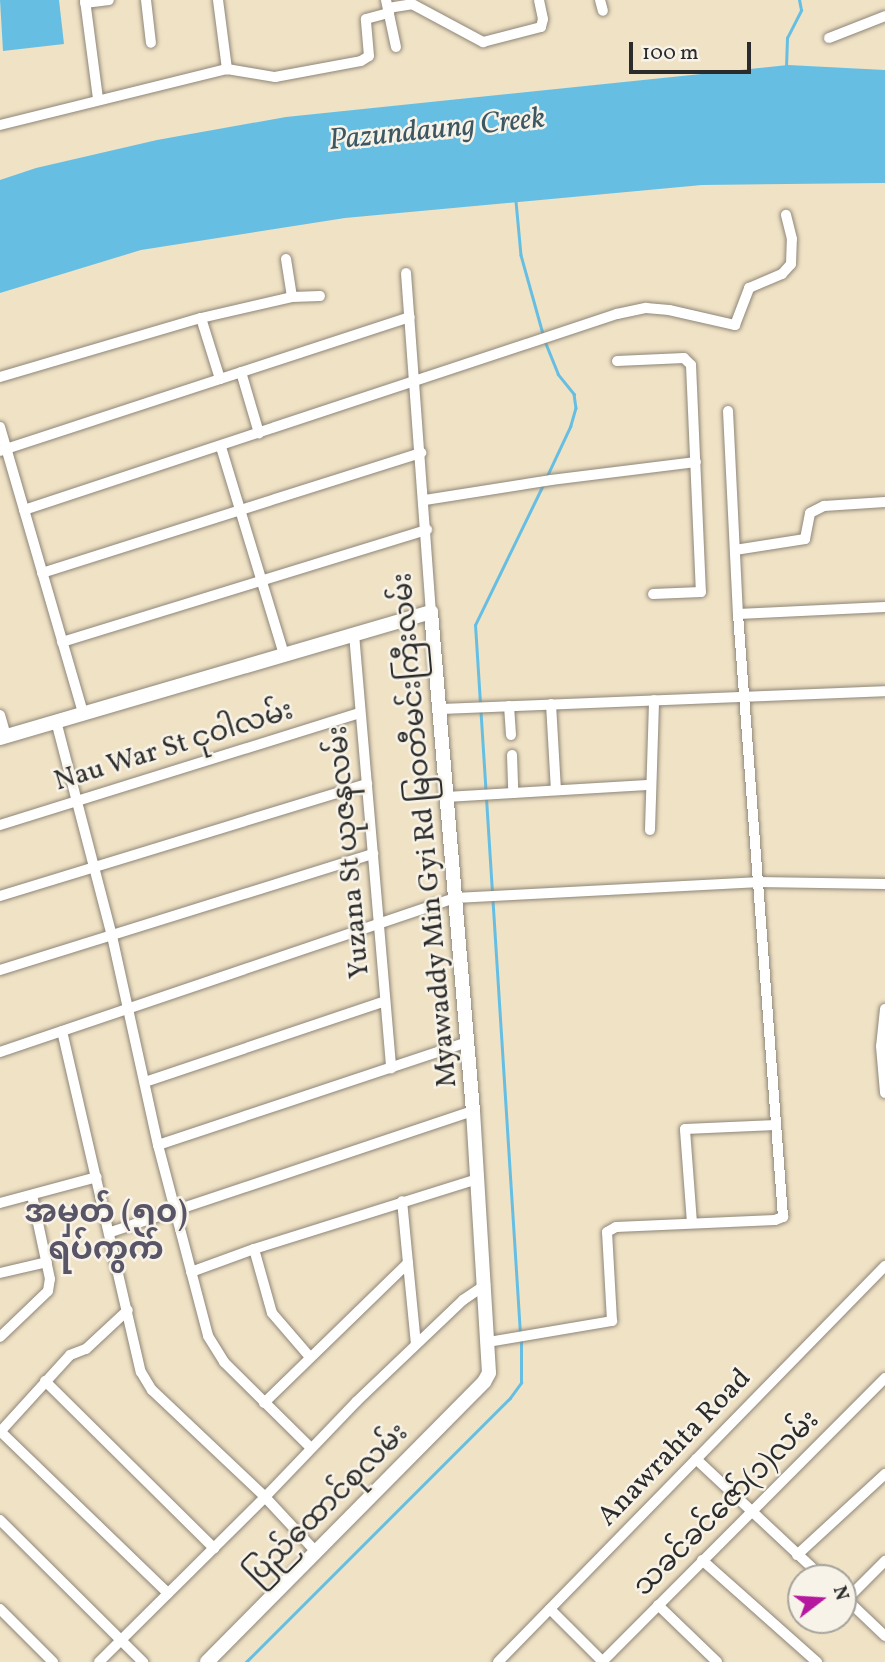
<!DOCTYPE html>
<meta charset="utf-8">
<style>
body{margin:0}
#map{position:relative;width:885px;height:1662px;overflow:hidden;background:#f0e2c5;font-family:Vollkorn,"Noto Sans Myanmar",serif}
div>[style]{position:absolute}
.water>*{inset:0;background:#66bfe3}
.stream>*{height:2.5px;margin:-1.25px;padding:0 1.25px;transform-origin:1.25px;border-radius:1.25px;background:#66bfe3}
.roads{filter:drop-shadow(0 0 2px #8e8678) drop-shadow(0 0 2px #8e8678)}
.street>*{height:10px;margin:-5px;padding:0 5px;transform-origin:5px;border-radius:5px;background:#fff}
.secondary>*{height:14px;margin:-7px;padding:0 7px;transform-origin:7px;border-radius:7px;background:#fff}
span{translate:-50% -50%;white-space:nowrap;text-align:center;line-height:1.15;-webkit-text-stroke:5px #f7f3e8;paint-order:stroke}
.street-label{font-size:28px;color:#2b2b2b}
.water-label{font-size:30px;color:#3d5762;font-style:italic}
.quarter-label{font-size:32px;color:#595567;font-weight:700}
.north{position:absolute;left:787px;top:1564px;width:70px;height:70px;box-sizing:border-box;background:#f7f3e8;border:2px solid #a5a39c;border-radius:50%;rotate:73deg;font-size:19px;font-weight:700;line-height:28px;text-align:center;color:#2b2b2b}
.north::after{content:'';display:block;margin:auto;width:24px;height:32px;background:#b5179e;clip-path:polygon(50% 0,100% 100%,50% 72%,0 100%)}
.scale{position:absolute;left:629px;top:42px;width:122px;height:32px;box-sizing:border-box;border:4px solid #2b2b2b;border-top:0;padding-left:9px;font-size:21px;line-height:24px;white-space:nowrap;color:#2b2b2b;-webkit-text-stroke:5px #f7f3e8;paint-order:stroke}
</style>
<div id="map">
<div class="water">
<i style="clip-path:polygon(0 0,59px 0,64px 44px,3px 51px)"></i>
<i style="clip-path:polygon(788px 65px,885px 70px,885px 183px,702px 185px,345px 218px,141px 250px,0 293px,0 180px,36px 168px,157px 140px,286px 117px)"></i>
</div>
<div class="stream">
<i style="left:786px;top:67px;width:29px;rotate:-88deg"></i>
<i style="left:787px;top:38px;width:31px;rotate:-63deg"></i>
<i style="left:801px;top:10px;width:10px;rotate:-101deg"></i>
<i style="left:516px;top:201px;width:54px;rotate:84.7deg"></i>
<i style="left:521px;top:255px;width:82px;rotate:74.4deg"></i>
<i style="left:545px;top:341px;width:35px;rotate:68deg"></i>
<i style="left:558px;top:374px;width:26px;rotate:51deg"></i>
<i style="left:574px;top:394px;width:14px;rotate:82deg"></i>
<i style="left:576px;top:408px;width:19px;rotate:106deg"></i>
<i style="left:571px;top:426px;width:56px;rotate:115.2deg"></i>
<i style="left:520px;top:1334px;width:710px;rotate:-93.63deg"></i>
<i style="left:475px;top:625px;width:158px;rotate:-64.1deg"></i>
<i style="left:246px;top:1662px;width:373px;rotate:-45deg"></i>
<i style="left:510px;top:1398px;width:19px;rotate:-54deg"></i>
<i style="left:521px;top:1383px;width:42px;rotate:-90deg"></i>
</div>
<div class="roads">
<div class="street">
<i style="left:85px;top:0;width:100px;rotate:82.5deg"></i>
<i style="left:146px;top:0;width:43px;rotate:83.4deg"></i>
<i style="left:218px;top:0;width:70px;rotate:82.6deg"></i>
<i style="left:386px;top:0;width:48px;rotate:78deg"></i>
<i style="left:600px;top:0;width:11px;rotate:75deg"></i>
<i style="left:85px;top:3px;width:24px;rotate:-7deg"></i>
<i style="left:388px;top:8px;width:24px;rotate:-9deg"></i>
<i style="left:412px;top:4px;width:81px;rotate:28.2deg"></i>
<i style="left:483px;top:42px;width:60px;rotate:-14.5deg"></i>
<i style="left:541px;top:27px;width:8px;rotate:-76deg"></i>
<i style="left:543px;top:19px;width:19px;rotate:-102deg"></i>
<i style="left:829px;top:38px;width:60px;rotate:-21.4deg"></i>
<i style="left:0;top:125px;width:234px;rotate:-13.9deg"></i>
<i style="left:227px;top:69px;width:49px;rotate:9.5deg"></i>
<i style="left:275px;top:77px;width:87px;rotate:-10.5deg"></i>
<i style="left:361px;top:61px;width:9px;rotate:-32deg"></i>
<i style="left:369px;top:56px;width:37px;rotate:-95deg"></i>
<i style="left:366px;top:19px;width:24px;rotate:-15deg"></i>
<i style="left:286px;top:259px;width:38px;rotate:81deg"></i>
<i style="left:406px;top:273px;width:340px;rotate:85.8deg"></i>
<i style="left:201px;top:318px;width:93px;rotate:-13deg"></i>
<i style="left:292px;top:297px;width:28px;rotate:-2deg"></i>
<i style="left:617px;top:361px;width:67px;rotate:-2.6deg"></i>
<i style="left:684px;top:358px;width:10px;rotate:45deg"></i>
<i style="left:691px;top:365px;width:227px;rotate:87.5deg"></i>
<i style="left:701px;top:592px;width:48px;rotate:177.6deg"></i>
<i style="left:241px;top:372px;width:64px;rotate:73.6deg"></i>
<i style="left:0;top:377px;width:209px;rotate:-16.4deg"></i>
<i style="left:201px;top:318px;width:64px;rotate:72.7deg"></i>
<i style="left:728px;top:411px;width:203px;rotate:87.2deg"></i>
<i style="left:738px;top:614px;width:147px;rotate:-2.7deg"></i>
<i style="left:0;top:427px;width:298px;rotate:73.8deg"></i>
<i style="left:221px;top:447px;width:216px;rotate:73.1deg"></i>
<i style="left:0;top:451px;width:431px;rotate:-18.1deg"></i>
<i style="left:425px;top:500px;width:128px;rotate:-9deg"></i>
<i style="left:551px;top:480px;width:146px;rotate:-7.1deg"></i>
<i style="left:24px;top:510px;width:625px;rotate:-18.29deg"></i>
<i style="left:617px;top:314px;width:30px;rotate:-12deg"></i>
<i style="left:646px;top:308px;width:23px;rotate:5deg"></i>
<i style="left:669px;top:310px;width:68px;rotate:12.8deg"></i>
<i style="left:735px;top:325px;width:40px;rotate:-69deg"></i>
<i style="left:749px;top:288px;width:36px;rotate:-23deg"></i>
<i style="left:782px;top:274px;width:13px;rotate:-48deg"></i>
<i style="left:791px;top:264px;width:25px;rotate:-88deg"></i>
<i style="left:792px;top:239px;width:25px;rotate:-104deg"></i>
<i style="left:735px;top:550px;width:71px;rotate:-8.9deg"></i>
<i style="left:805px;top:539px;width:26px;rotate:-79deg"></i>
<i style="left:810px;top:513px;width:16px;rotate:-27deg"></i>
<i style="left:824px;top:506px;width:61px;rotate:-3.8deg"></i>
<i style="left:42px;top:573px;width:398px;rotate:-17.6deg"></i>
<i style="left:354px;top:634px;width:436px;rotate:85.1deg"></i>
<i style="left:62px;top:642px;width:382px;rotate:-17.1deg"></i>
<i style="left:551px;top:704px;width:86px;rotate:86.7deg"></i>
<i style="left:509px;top:706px;width:29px;rotate:86deg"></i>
<i style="left:440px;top:709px;width:445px;rotate:-2.3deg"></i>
<i style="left:0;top:715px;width:22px;rotate:74deg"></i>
<i style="left:56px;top:721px;width:222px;rotate:75.4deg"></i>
<i style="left:112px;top:936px;width:214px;rotate:77.6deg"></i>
<i style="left:158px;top:1145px;width:197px;rotate:75.3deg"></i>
<i style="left:208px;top:1336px;width:31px;rotate:58deg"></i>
<i style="left:224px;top:1362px;width:122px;rotate:44.7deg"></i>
<i style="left:512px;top:755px;width:38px;rotate:88deg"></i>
<i style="left:447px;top:797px;width:204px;rotate:-3.4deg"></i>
<i style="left:0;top:825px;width:377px;rotate:-17.3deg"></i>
<i style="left:650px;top:830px;width:130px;rotate:-88.2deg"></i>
<i style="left:0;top:896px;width:384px;rotate:-17deg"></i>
<i style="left:0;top:970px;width:391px;rotate:-17.3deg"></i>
<i style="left:885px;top:1009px;width:37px;rotate:96deg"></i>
<i style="left:881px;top:1046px;width:47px;rotate:85.1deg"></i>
<i style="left:62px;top:1031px;width:350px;rotate:77deg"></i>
<i style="left:141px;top:1372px;width:21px;rotate:59deg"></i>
<i style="left:152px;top:1390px;width:156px;rotate:43.4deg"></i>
<i style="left:265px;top:1497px;width:76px;rotate:47.1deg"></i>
<i style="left:0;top:1052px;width:480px;rotate:-18.7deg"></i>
<i style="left:455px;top:898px;width:301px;rotate:-3deg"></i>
<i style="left:756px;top:882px;width:129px;rotate:0.9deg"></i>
<i style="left:145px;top:1082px;width:253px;rotate:-18.6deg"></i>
<i style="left:158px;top:1145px;width:327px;rotate:-18.4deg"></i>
<i style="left:0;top:1203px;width:100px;rotate:-15deg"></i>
<i style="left:692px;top:1223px;width:94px;rotate:-94.3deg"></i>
<i style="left:685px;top:1129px;width:91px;rotate:-2.5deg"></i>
<i style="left:111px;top:1232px;width:382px;rotate:-18.5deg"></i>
<i style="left:254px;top:1249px;width:66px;rotate:74.3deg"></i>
<i style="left:272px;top:1313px;width:58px;rotate:49.2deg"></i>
<i style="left:408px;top:1263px;width:81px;rotate:84.4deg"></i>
<i style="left:191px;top:1272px;width:67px;rotate:-20.1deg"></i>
<i style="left:254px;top:1249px;width:235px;rotate:-17.4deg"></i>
<i style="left:0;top:1273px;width:48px;rotate:-13.2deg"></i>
<i style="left:0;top:1337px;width:66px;rotate:-43.8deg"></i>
<i style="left:48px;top:1291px;width:12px;rotate:-81deg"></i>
<i style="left:50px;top:1279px;width:86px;rotate:-102.1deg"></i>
<i style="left:488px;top:1342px;width:126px;rotate:-9.6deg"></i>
<i style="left:612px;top:1321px;width:89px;rotate:-93.2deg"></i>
<i style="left:607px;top:1232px;width:10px;rotate:-29deg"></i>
<i style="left:616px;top:1227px;width:159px;rotate:-2.5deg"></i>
<i style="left:775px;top:1220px;width:9px;rotate:-21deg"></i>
<i style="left:783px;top:1217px;width:605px;rotate:-94.27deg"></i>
<i style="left:45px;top:1381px;width:238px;rotate:44.7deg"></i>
<i style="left:264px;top:1403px;width:201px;rotate:-44.2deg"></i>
<i style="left:408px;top:1263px;width:62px;rotate:-95.5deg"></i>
<i style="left:0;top:1432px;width:104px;rotate:-47.7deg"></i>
<i style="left:70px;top:1355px;width:17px;rotate:-21deg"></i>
<i style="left:86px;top:1349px;width:57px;rotate:-42.9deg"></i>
<i style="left:1px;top:1432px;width:232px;rotate:44deg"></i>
<i style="left:696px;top:1459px;width:174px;rotate:43.1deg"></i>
<i style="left:0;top:1520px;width:202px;rotate:44.8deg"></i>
<i style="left:797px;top:1555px;width:120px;rotate:-42.6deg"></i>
<i style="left:702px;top:1560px;width:154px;rotate:41.6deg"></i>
<i style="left:843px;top:1596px;width:58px;rotate:43.6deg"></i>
<i style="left:847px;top:1599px;width:54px;rotate:-45deg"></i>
<i style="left:658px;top:1605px;width:82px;rotate:44deg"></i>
<i style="left:0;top:1609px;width:75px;rotate:45deg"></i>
<i style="left:550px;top:1609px;width:75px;rotate:45deg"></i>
<i style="left:99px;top:1662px;width:234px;rotate:-44.8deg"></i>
<i style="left:265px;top:1497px;width:132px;rotate:-46.2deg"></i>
<i style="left:356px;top:1402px;width:148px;rotate:-43.6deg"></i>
<i style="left:463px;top:1300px;width:27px;rotate:-34deg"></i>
<i style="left:498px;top:1662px;width:554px;rotate:-45.66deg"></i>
<i style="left:602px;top:1662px;width:401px;rotate:-45.1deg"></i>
</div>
<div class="secondary">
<i style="left:0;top:738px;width:449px;rotate:-16.3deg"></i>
<i style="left:431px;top:612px;width:501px;rotate:85.19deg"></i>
<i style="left:473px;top:1111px;width:262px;rotate:86.5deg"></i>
<i style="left:489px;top:1373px;width:10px;rotate:119deg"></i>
<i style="left:484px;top:1382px;width:394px;rotate:134.7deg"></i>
</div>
</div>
<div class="street-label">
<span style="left:174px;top:747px;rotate:-17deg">Nau War St ငုဝါလမ်း</span>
<span style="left:426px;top:830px;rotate:-95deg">Myawaddy Min Gyi Rd မြဝတီမင်းကြီးလမ်း</span>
<span style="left:350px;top:852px;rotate:-95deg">Yuzana St ယုဇနလမ်း</span>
<span style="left:675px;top:1448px;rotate:-46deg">Anawrahta Road</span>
<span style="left:727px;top:1504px;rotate:-45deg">သခင်ခင်ဇော်(၁)လမ်း</span>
<span style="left:328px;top:1505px;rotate:-45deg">ပြည်ထောင်စုလမ်း</span>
</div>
<div class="water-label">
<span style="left:437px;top:130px;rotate:-6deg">Pazundaung Creek</span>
</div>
<div class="quarter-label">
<span style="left:106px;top:1233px">အမှတ် (၅၀)<br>ရပ်ကွက်</span>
</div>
<div class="north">N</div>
<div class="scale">100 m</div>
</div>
